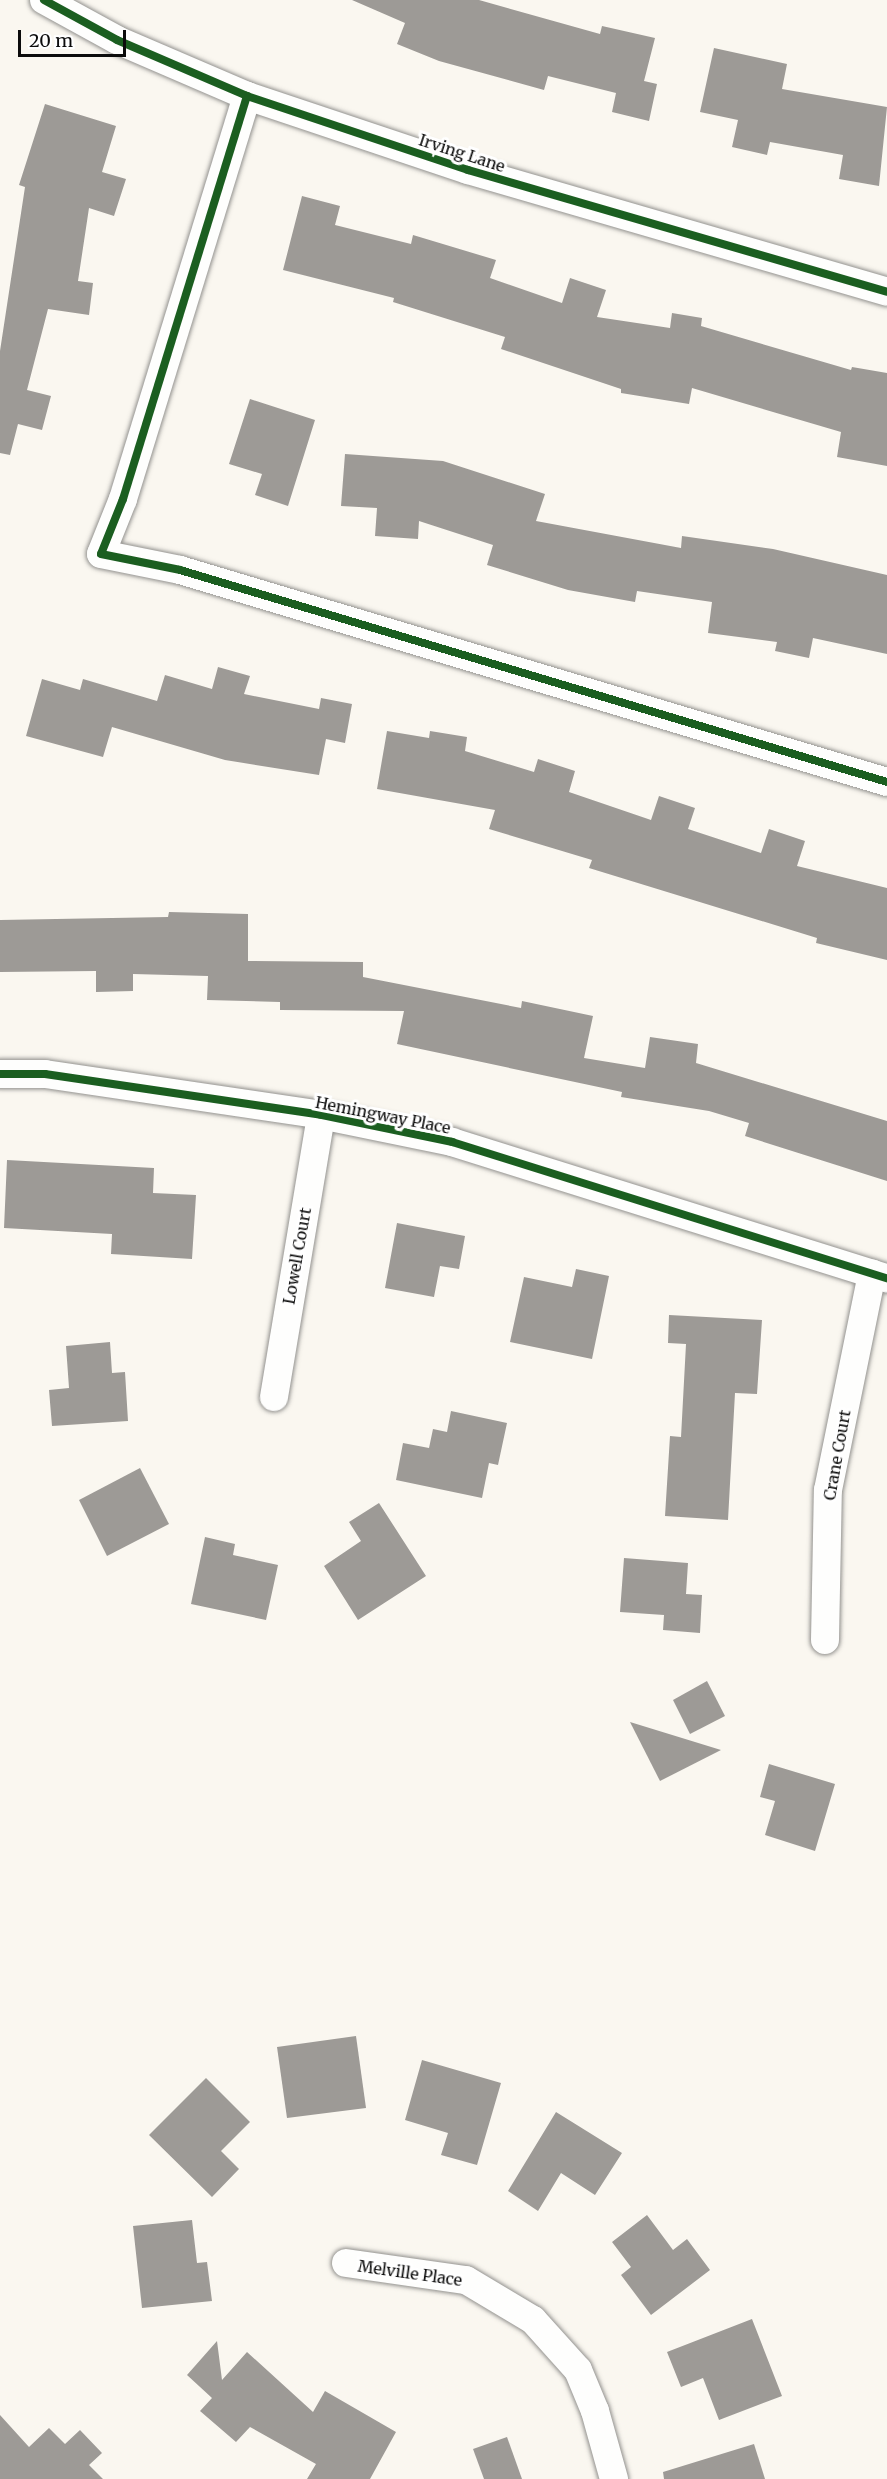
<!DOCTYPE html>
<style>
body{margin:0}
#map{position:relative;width:887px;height:2479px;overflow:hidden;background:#faf7f0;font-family:Merriweather,serif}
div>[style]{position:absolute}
.building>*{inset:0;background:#9d9a96}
.roads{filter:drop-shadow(0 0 2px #93928f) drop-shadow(0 0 2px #93928f)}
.street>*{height:28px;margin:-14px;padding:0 14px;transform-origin:14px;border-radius:14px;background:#fefefd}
.cycleway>*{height:8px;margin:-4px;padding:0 4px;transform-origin:4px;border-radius:4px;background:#1b5e20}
span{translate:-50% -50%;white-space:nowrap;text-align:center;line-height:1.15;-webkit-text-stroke:6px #fff;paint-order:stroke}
.street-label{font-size:16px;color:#0c0c0c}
.scale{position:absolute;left:18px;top:30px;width:108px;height:27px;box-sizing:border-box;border:3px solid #0c0c0c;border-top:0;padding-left:8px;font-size:18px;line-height:21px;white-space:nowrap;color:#0c0c0c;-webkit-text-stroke:4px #fff;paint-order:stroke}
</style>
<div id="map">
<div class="building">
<i style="clip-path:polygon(352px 0,479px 0,600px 34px,602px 26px,655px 38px,644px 81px,657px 84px,649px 121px,612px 112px,616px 93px,548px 76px,544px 90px,439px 61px,397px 44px,405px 23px)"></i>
<i style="clip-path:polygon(714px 48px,787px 64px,782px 89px,887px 107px,879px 186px,839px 179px,843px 155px,770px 142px,767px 155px,732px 147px,738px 120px,700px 112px)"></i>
<i style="clip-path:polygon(45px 104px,116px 126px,102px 172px,126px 179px,114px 216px,89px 208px,78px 281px,93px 283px,89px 315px,48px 309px,27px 390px,51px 396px,42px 430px,18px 424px,10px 455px,0 453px,0 351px,25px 187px,19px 185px)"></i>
<i style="clip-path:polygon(302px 196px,340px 206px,335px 225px,411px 244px,413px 235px,496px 260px,490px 278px,562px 303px,570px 278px,606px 290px,597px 317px,670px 328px,672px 313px,702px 318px,701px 326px,851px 370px,852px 367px,887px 373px,887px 466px,837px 457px,841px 432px,692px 388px,689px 404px,621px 393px,621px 389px,501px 349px,505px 337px,393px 302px,394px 298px,283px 270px)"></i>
<i style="clip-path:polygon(250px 399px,315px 420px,288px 506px,255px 495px,262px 474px,229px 464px)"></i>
<i style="clip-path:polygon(345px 454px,443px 461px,545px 494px,536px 521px,681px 548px,682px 536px,773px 549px,887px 575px,887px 654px,813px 638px,809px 658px,775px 651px,777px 642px,708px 633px,712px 602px,637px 591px,635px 602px,568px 590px,487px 565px,493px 545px,419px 521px,418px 539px,375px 536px,377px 508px,341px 506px)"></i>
<i style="clip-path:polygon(218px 667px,250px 676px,244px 694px,319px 709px,321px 698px,352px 704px,345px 743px,326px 739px,319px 775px,225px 760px,112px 727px,103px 757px,26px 736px,42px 679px,80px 690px,83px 679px,157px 701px,165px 675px,212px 689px)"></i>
<i style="clip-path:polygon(387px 731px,429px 738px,430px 731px,467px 737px,465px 751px,534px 772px,538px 759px,575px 771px,569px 792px,651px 820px,659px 796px,695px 808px,688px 829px,761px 853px,769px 829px,805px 841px,797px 866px,887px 888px,887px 960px,816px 943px,817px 938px,589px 868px,592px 860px,489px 829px,495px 810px,377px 789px)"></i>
<i style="clip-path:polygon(169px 912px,248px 914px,248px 961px,363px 962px,363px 977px,521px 1008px,522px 1001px,593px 1016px,584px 1058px,645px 1068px,650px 1037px,698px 1044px,696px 1063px,887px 1121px,887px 1181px,745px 1136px,749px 1123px,709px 1111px,621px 1097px,622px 1092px,397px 1044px,404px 1011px,280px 1010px,280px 1002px,207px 1000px,208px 976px,133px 974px,133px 991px,96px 992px,96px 971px,0 972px,0 920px,168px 917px)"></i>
<i style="clip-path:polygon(7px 1160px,154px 1168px,153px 1193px,196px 1195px,192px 1259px,111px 1254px,112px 1234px,4px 1228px)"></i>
<i style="clip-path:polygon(397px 1223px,465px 1236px,459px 1269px,440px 1266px,434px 1297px,385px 1288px)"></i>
<i style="clip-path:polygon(576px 1269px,609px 1276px,592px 1359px,510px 1342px,524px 1277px,572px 1287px)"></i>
<i style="clip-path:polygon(669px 1315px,762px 1320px,757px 1394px,735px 1393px,728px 1520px,665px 1516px,670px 1436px,681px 1437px,686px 1344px,668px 1343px)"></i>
<i style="clip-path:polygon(110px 1342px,112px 1373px,125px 1372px,128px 1421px,52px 1426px,49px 1390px,69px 1388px,66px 1346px)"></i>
<i style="clip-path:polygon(451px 1411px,507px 1423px,498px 1465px,489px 1463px,482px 1498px,396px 1480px,403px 1443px,429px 1448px,433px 1429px,447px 1432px)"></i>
<i style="clip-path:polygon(140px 1468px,169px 1524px,107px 1556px,79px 1500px)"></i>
<i style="clip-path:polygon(379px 1503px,426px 1576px,358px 1620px,324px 1566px,361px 1541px,349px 1522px)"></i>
<i style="clip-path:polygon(205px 1537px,235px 1544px,233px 1555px,278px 1565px,266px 1620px,191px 1604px)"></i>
<i style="clip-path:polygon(624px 1558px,688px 1563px,686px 1594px,702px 1595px,700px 1633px,663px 1630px,664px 1615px,620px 1612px)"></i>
<i style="clip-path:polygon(707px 1681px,725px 1716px,690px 1734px,673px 1700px)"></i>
<i style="clip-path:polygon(630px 1722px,721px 1750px,660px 1781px)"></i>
<i style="clip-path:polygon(769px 1764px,835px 1784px,815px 1851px,765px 1835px,775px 1801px,760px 1797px)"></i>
<i style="clip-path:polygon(356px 2036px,366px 2108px,287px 2118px,277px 2047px)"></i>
<i style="clip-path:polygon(422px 2060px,501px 2083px,477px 2165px,441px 2155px,448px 2133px,405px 2120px)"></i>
<i style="clip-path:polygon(206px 2078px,250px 2122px,221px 2151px,239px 2169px,212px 2197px,149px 2135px)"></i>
<i style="clip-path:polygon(556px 2112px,622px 2153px,595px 2195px,561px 2173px,538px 2211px,508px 2191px)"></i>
<i style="clip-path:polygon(647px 2215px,673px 2250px,687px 2239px,710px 2270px,651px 2315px,621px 2275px,631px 2267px,612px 2242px)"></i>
<i style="clip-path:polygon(192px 2220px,197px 2263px,207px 2262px,212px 2301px,142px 2308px,133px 2226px)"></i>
<i style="clip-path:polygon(752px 2319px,782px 2396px,719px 2420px,703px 2378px,681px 2387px,667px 2352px)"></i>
<i style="clip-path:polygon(217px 2341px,222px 2380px,247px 2352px,313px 2412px,325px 2391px,396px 2432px,370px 2479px,307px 2479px,316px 2464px,250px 2427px,236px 2442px,200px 2411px,212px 2398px,187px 2375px)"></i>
<i style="clip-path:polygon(0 2415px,29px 2447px,49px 2428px,65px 2444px,80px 2430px,102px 2453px,89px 2465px,103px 2479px,0 2479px)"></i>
<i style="clip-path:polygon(507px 2437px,522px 2479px,484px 2479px,473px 2449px)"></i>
<i style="clip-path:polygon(754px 2444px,765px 2479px,664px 2479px,663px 2472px)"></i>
</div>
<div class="roads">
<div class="street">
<i style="left:44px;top:0;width:83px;rotate:28.7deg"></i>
<i style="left:117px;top:40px;width:142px;rotate:23.3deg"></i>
<i style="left:247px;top:96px;width:233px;rotate:18.5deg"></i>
<i style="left:468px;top:170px;width:436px;rotate:16.2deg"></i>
<i style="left:247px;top:96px;width:422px;rotate:107.1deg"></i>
<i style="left:123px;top:499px;width:59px;rotate:111.8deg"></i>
<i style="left:101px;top:554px;width:81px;rotate:11.4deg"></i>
<i style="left:180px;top:570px;width:738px;rotate:16.69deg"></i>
<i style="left:0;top:1074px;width:45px"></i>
<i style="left:45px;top:1074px;width:279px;rotate:8.4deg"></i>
<i style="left:321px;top:1115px;width:134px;rotate:11.6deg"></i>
<i style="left:452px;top:1142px;width:456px;rotate:17.4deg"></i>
<i style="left:274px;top:1397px;width:286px;rotate:-80.5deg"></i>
<i style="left:825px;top:1640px;width:150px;rotate:-88.9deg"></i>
<i style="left:828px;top:1490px;width:221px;rotate:-78.5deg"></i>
<i style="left:346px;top:2263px;width:121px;rotate:8.1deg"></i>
<i style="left:466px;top:2280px;width:78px;rotate:30.8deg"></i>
<i style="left:533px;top:2320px;width:67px;rotate:48deg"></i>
<i style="left:578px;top:2370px;width:44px;rotate:67.5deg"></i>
<i style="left:595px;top:2411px;width:71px;rotate:74.4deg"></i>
</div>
</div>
<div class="cycleway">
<i style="left:44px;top:0;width:83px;rotate:28.7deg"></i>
<i style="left:117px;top:40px;width:142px;rotate:23.3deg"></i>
<i style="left:247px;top:96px;width:233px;rotate:18.5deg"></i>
<i style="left:468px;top:170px;width:436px;rotate:16.2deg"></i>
<i style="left:247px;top:96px;width:422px;rotate:107.1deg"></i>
<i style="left:123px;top:499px;width:59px;rotate:111.8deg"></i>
<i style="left:101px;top:554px;width:81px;rotate:11.4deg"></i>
<i style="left:180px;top:570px;width:738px;rotate:16.69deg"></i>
<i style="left:0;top:1074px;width:45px"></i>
<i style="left:45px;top:1074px;width:279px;rotate:8.4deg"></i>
<i style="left:321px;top:1115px;width:134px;rotate:11.6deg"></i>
<i style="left:452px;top:1142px;width:456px;rotate:17.4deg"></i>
</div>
<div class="street-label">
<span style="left:462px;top:153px;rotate:18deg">Irving Lane</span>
<span style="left:383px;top:1115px;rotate:11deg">Hemingway Place</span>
<span style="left:297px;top:1256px;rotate:-80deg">Lowell Court</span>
<span style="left:837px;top:1455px;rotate:-80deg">Crane Court</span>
<span style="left:410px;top:2273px;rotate:8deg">Melville Place</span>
</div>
<div class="scale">20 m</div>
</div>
